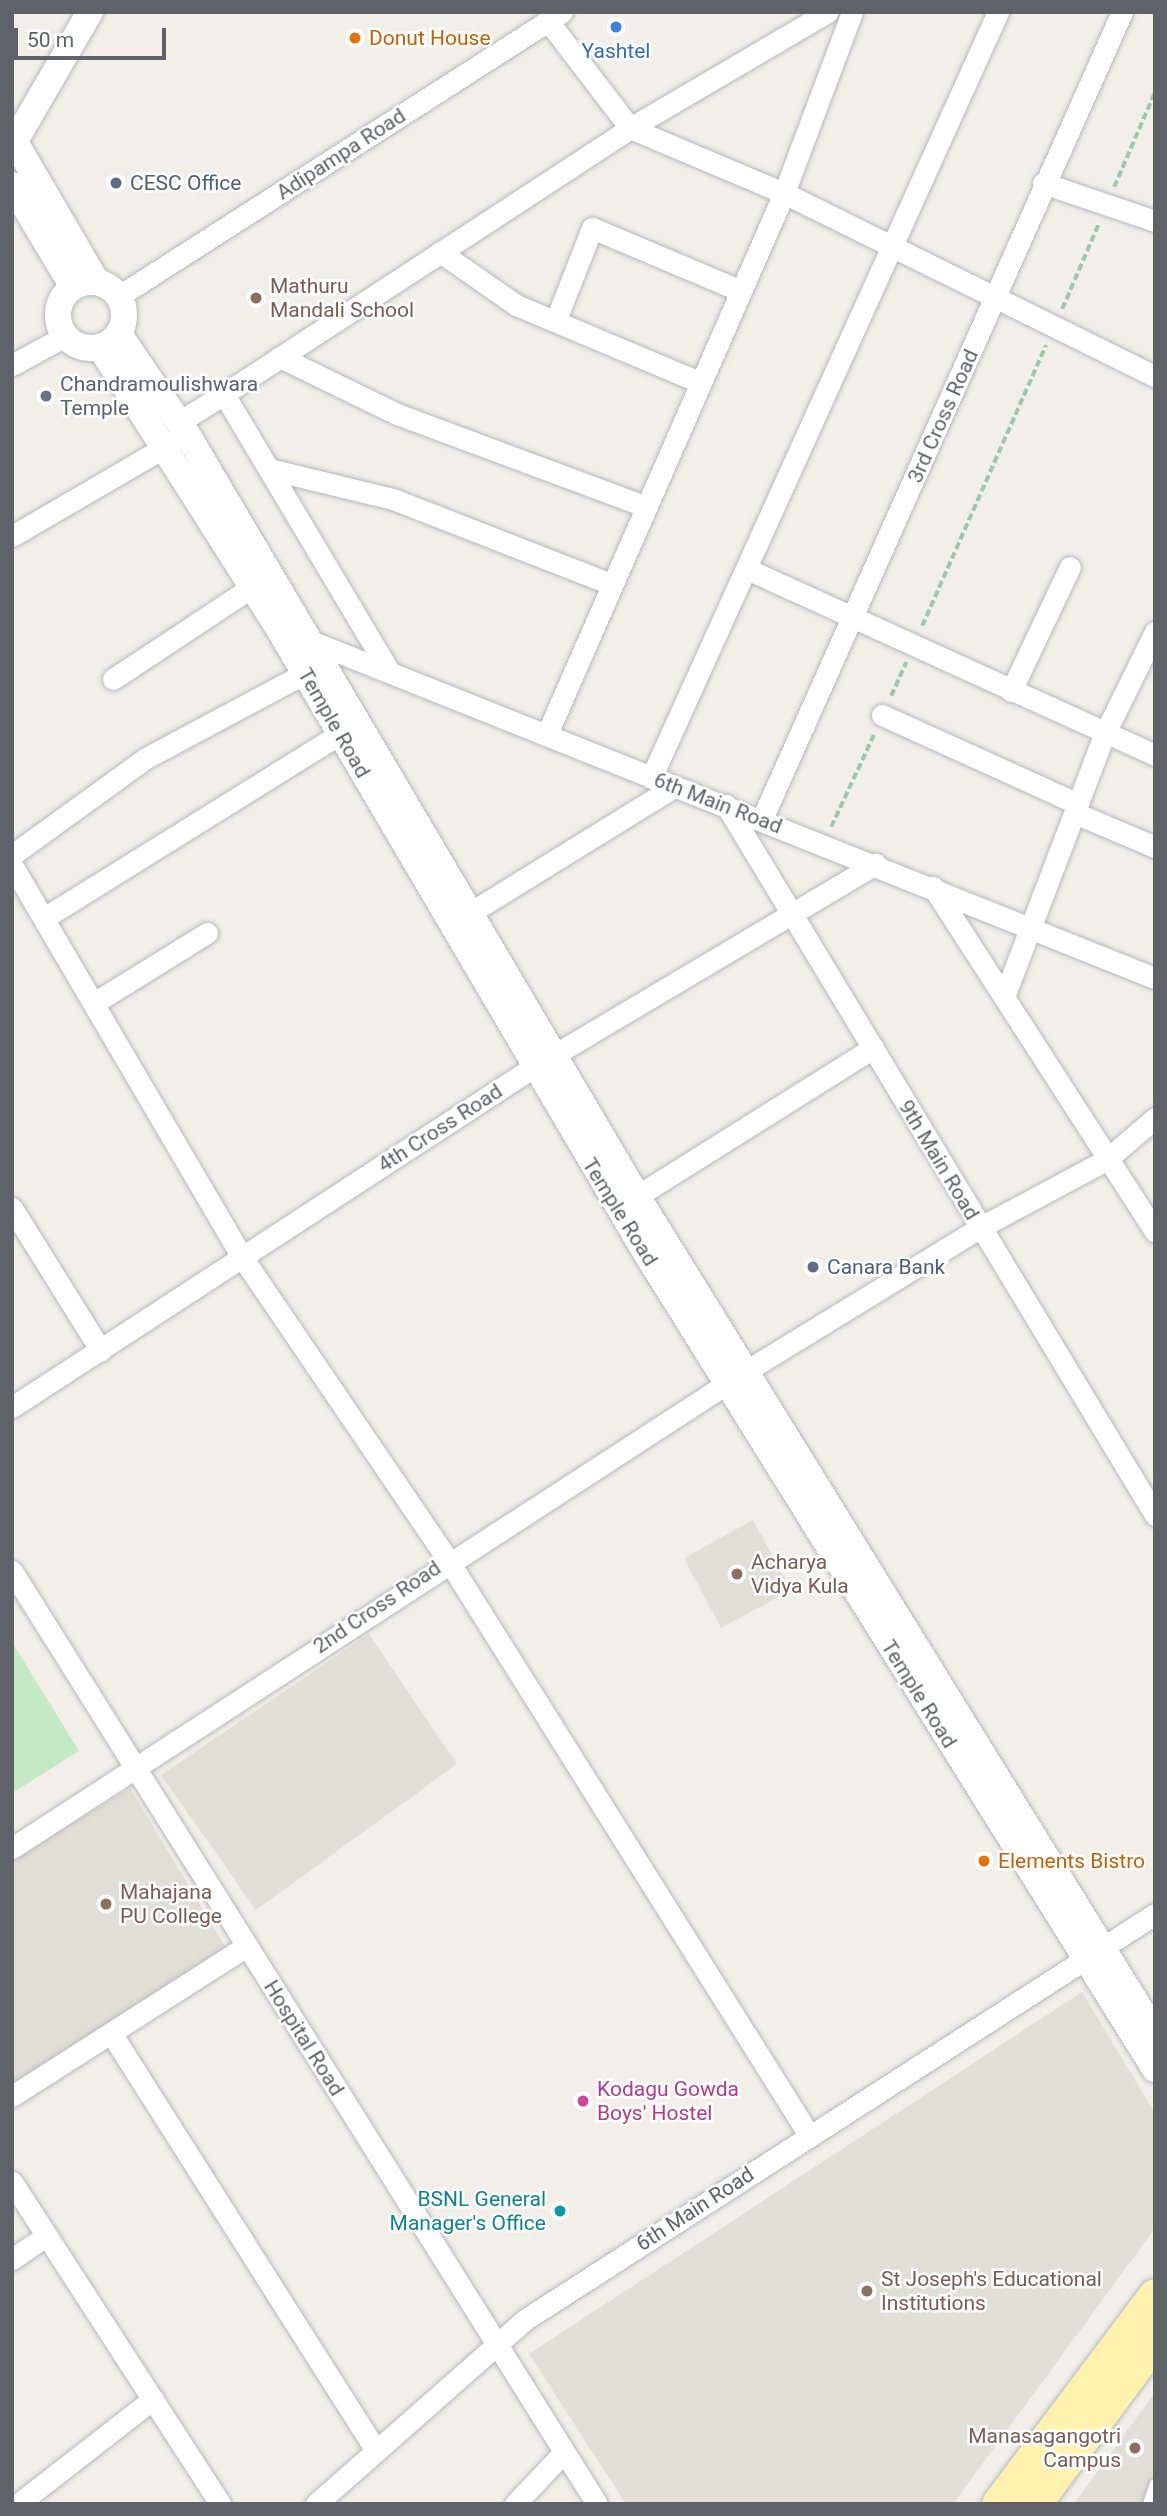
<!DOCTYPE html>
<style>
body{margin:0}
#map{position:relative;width:1167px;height:2516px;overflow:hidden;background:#f1efe8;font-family:Roboto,sans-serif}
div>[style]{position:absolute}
.education>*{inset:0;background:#e1ded6}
.green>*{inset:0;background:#c5e8c5}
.path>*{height:3.5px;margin-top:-1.75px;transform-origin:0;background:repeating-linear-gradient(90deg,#9cc7a9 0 7px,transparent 0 10.5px)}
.roads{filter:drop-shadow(0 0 2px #b5b8bc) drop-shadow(0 0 2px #b5b8bc)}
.service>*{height:10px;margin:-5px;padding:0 5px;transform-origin:5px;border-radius:5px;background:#fff}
.minor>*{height:21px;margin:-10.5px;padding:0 10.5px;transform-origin:10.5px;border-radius:10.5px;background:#fff}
.tertiary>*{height:26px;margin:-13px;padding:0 13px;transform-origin:13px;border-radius:13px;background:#fff}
.tertiary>.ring{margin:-13px;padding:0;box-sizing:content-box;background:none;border:26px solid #fff;border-radius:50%}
.primary>*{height:35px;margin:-17.5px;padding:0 17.5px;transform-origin:17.5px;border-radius:17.5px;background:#fff2af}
.dots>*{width:19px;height:19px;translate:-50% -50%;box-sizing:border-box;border:4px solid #fff;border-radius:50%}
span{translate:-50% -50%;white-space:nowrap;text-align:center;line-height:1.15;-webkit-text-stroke:5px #fff;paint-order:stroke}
.food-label{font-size:21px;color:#c56008}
.left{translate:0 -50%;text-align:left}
.shop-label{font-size:21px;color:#366cbe}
.street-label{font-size:21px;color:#5f6368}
.service-label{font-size:21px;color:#4e5e75}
.education-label{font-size:21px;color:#785e54}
.right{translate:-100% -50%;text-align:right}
.worship-label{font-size:21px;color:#5b616d}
.hotel-label{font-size:21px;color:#b23c85}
.culture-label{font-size:21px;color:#0d838f}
.frame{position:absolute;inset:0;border:14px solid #5f6368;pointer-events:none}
.scale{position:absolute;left:14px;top:28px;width:152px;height:32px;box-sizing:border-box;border:4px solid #5f6368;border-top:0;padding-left:9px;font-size:21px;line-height:24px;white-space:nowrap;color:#5f6368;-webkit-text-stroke:5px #fff;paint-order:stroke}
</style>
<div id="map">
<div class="education">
<i style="clip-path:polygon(753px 1520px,791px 1590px,721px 1628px,684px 1558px)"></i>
<i style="clip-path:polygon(369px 1634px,457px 1764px,256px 1910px,161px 1775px)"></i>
<i style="clip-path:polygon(130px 1788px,226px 1948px,12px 2086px,12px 1861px)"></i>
<i style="clip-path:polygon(1082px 1992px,1155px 2113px,1155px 2228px,953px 2504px,626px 2504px,529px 2354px)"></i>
<i style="clip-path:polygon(1155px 2392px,1155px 2504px,1074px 2504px)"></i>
</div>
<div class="green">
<i style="clip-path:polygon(12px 1642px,79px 1751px,12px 1793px)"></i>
</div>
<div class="path">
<i style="left:1114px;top:187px;width:103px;rotate:-66.7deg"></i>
<i style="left:1062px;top:309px;width:94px;rotate:-66.7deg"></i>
<i style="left:922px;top:626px;width:307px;rotate:-66.2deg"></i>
<i style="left:891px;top:696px;width:37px;rotate:-66deg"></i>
<i style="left:831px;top:827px;width:105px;rotate:-65.1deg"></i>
</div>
<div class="roads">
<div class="service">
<i style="left:1148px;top:2504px;width:21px;rotate:-71deg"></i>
</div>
<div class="minor">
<i style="left:548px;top:21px;width:135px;rotate:52.5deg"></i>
<i style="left:630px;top:128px;width:167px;rotate:22.9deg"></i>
<i style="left:784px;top:193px;width:414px;rotate:26.3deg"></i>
<i style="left:1043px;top:183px;width:118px;rotate:18.7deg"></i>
<i style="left:440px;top:252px;width:93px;rotate:34.9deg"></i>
<i style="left:516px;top:305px;width:199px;rotate:22.8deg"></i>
<i style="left:119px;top:296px;width:526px;rotate:-32.66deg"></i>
<i style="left:557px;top:317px;width:96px;rotate:-68.5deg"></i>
<i style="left:592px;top:228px;width:162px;rotate:22.9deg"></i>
<i style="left:280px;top:357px;width:130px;rotate:26deg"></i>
<i style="left:397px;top:414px;width:264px;rotate:20.4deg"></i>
<i style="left:12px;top:365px;width:60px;rotate:-28.7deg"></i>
<i style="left:179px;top:422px;width:53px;rotate:-31.9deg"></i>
<i style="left:269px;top:469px;width:128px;rotate:13.6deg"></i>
<i style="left:393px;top:499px;width:234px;rotate:21.3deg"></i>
<i style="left:12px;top:536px;width:203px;rotate:-30.2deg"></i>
<i style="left:747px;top:569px;width:448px;rotate:24.5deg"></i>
<i style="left:303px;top:638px;width:917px;rotate:21.76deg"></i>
<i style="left:389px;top:671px;width:322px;rotate:-120.8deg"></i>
<i style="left:224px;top:394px;width:485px;rotate:-33.2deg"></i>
<i style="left:630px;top:128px;width:229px;rotate:-30.4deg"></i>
<i style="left:113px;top:679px;width:167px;rotate:-33.5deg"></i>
<i style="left:1011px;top:691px;width:137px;rotate:-64.6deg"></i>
<i style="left:882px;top:715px;width:215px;rotate:24.4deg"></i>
<i style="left:547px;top:734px;width:591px;rotate:-66.34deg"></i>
<i style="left:784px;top:193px;width:193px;rotate:-69.4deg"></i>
<i style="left:651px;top:778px;width:841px;rotate:-65.63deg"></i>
<i style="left:726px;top:805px;width:830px;rotate:58.86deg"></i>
<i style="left:1075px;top:813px;width:87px;rotate:23deg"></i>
<i style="left:762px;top:819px;width:884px;rotate:-65.96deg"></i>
<i style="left:12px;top:855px;width:165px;rotate:-35.9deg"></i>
<i style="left:146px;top:758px;width:180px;rotate:-28.1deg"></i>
<i style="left:12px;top:865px;width:454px;rotate:59.6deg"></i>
<i style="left:242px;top:1257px;width:366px;rotate:55.8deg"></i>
<i style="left:448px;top:1560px;width:679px;rotate:57.88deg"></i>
<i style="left:933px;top:887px;width:410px;rotate:57.2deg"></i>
<i style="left:473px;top:911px;width:234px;rotate:-31.7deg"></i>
<i style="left:44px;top:918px;width:349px;rotate:-31.9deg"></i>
<i style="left:1004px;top:997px;width:280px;rotate:-69.1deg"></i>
<i style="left:1104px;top:735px;width:115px;rotate:-63.7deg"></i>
<i style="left:94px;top:1003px;width:133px;rotate:-31.8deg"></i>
<i style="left:637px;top:1196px;width:279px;rotate:-32.1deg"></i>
<i style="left:12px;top:1208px;width:168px;rotate:58.1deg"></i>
<i style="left:12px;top:1407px;width:621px;rotate:-33.1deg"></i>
<i style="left:532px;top:1068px;width:400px;rotate:-30.7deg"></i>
<i style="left:12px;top:1571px;width:1101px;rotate:57.91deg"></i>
<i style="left:12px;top:1848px;width:875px;rotate:-33.02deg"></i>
<i style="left:746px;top:1371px;width:273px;rotate:-31.5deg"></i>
<i style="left:979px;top:1228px;width:144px;rotate:-28.2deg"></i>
<i style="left:1106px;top:1160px;width:65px;rotate:-40.6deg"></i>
<i style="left:111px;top:2033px;width:495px;rotate:57.6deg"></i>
<i style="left:12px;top:2096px;width:279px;rotate:-32.6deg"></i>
<i style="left:12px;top:2182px;width:383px;rotate:57.1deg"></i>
<i style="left:12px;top:2259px;width:40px;rotate:-34deg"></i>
<i style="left:18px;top:2504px;width:171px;rotate:-37.9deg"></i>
<i style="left:316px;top:2504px;width:280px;rotate:-41.4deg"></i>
<i style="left:526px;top:2319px;width:748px;rotate:-32.78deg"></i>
<i style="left:515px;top:2504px;width:71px;rotate:-46.7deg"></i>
</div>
<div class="tertiary">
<i style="left:12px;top:137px;width:167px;rotate:59.7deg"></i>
<i style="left:12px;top:146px;width:155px;rotate:-59.8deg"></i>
<i style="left:12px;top:185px;width:119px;rotate:59.1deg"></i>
<i class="ring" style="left:58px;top:282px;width:40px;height:40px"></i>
<i style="left:119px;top:334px;width:121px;rotate:55.8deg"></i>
<i style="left:187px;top:434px;width:885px;rotate:59.44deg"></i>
<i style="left:637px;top:1196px;width:984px;rotate:58.25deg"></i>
<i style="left:100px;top:347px;width:336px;rotate:57.6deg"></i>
<i style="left:280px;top:631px;width:722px;rotate:59.53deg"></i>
<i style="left:646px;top:1253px;width:962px;rotate:58.05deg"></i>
</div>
<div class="primary">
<i style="left:999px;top:2504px;width:260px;rotate:-53.1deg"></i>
<i style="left:1033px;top:2504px;width:205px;rotate:-53.5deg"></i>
</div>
</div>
<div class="dots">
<i style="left:616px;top:27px;background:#3f7fe0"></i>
<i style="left:355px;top:38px;background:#e8710a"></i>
<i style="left:116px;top:183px;background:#5c6f8a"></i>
<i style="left:256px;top:298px;background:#8d6e63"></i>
<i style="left:46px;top:396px;background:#6b7280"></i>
<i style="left:813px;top:1267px;background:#5c6f8a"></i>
<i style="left:737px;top:1574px;background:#8d6e63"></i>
<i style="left:984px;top:1861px;background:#e8710a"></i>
<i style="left:106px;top:1904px;background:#8d6e63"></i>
<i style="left:583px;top:2101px;background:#d1479c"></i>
<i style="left:560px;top:2211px;background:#0f9aa8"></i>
<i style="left:867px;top:2291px;background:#8d6e63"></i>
<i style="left:1135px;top:2448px;background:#8d6e63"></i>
</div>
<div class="food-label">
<span class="left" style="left:369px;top:38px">Donut House</span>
<span class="left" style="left:998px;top:1861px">Elements Bistro</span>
</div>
<div class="shop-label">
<span style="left:616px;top:51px">Yashtel</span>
</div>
<div class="street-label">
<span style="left:341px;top:154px;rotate:-33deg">Adipampa Road</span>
<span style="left:943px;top:416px;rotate:-66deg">3rd Cross Road</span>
<span style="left:334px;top:723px;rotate:60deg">Temple Road</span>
<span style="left:718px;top:803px;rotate:21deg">6th Main Road</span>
<span style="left:440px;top:1128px;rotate:-33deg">4th Cross Road</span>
<span style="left:939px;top:1160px;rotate:59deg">9th Main Road</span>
<span style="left:620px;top:1212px;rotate:58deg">Temple Road</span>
<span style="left:377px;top:1607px;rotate:-34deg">2nd Cross Road</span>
<span style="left:919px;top:1694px;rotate:58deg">Temple Road</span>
<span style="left:304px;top:2038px;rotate:58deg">Hospital Road</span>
<span style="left:695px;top:2209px;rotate:-33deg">6th Main Road</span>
</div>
<div class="service-label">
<span class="left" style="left:130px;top:183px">CESC Office</span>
<span class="left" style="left:827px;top:1267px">Canara Bank</span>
</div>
<div class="education-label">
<span class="left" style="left:270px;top:298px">Mathuru<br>Mandali School</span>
<span class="left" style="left:751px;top:1574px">Acharya<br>Vidya Kula</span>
<span class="left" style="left:120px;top:1904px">Mahajana<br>PU College</span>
<span class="left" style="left:881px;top:2291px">St Joseph's Educational<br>Institutions</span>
<span class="right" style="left:1121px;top:2448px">Manasagangotri<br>Campus</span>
</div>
<div class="worship-label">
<span class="left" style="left:60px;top:396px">Chandramoulishwara<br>Temple</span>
</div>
<div class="hotel-label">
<span class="left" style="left:597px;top:2101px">Kodagu Gowda<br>Boys' Hostel</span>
</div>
<div class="culture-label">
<span class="right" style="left:546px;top:2211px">BSNL General<br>Manager's Office</span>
</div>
<div class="frame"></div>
<div class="scale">50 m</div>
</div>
